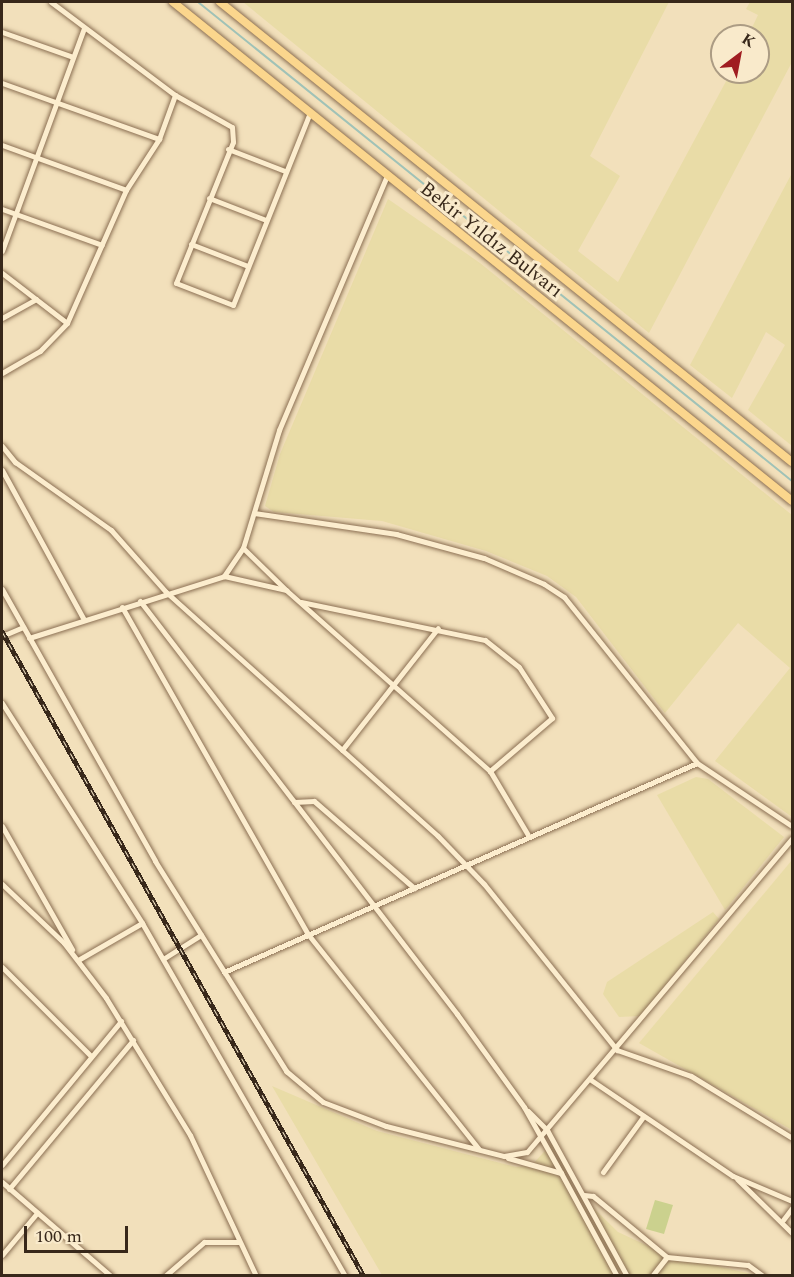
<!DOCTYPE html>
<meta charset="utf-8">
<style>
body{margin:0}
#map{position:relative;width:794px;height:1277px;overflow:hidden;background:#f2e0bb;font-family:Spectral,serif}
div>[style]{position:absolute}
.farmland>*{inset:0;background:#e9dca7}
.green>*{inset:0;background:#cbd18e}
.stream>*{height:2px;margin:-1px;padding:0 1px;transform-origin:1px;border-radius:1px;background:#a0c2b7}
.roads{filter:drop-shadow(0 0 2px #8b6f53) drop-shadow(0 0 2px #8b6f53)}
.minor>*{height:5px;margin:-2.5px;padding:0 2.5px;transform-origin:2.5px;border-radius:2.5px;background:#fcedce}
.primary>*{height:8px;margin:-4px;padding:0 4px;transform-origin:4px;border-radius:4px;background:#fbd68d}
.rail>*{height:4.5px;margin-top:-2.25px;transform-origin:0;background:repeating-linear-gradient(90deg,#f9eacb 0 7px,#38281a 0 14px);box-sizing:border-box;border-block:2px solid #38281a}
span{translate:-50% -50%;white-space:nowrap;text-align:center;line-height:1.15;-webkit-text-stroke:6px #f9eacb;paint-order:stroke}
.street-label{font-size:20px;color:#38281a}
.frame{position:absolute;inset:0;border:3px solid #38281a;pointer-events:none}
.north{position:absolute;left:710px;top:24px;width:60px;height:60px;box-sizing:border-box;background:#f9eacb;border:2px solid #ac9c84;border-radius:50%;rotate:32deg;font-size:16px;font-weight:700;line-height:24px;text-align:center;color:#38281a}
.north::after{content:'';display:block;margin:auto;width:21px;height:27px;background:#a01d21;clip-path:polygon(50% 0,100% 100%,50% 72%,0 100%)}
.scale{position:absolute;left:24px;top:1226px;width:104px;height:27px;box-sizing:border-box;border:3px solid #38281a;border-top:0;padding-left:8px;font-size:18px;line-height:21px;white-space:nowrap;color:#38281a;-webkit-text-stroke:4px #f9eacb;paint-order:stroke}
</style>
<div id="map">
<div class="farmland">
<i style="clip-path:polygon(243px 2px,669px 2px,590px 156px,620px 176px,578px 251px,618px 282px,731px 72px,758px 72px,758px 36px,748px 36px,758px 15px,746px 9px,750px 2px,792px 2px,792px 62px,649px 333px)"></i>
<i style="clip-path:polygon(792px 173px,792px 446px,748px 410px,785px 345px,766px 332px,732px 398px,690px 365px)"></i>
<i style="clip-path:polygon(388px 199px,480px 263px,792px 515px,792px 817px,715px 761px,790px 668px,738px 623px,665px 713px,576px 597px,547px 576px,486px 551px,382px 521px,274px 512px,265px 506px,280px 454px)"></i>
<i style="clip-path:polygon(696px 777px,708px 779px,784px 837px,725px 910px,657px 795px)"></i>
<i style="clip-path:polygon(792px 860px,792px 1130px,639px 1043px)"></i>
<i style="clip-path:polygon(713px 912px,719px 919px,640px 1016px,619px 1017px,603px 994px,607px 982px)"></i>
<i style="clip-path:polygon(272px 1086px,377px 1131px,516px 1167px,532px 1165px,553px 1142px,574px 1189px,618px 1232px,665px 1254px,756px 1275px,382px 1275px)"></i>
</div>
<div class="green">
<i style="clip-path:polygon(655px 1200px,673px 1205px,664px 1234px,646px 1229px)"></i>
</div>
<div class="stream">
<i style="left:198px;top:2px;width:763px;rotate:38.88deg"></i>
</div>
<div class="roads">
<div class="minor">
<i style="left:51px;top:2px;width:155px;rotate:36.9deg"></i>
<i style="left:175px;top:95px;width:65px;rotate:29.3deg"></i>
<i style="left:232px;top:127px;width:15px;rotate:86deg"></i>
<i style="left:233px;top:142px;width:152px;rotate:112deg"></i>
<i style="left:176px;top:283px;width:61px;rotate:21.1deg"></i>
<i style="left:233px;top:305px;width:205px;rotate:-68.2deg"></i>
<i style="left:2px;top:32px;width:75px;rotate:19.4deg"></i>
<i style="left:2px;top:83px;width:167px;rotate:19.6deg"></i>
<i style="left:2px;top:145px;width:132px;rotate:19.9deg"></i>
<i style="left:228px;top:149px;width:61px;rotate:21.1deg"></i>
<i style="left:209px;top:198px;width:61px;rotate:21.1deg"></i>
<i style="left:2px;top:209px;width:106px;rotate:19.8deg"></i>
<i style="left:191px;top:244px;width:61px;rotate:21.1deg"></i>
<i style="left:2px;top:251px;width:238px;rotate:-69.8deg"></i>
<i style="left:2px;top:273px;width:82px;rotate:37.6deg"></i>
<i style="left:2px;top:318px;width:39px;rotate:-29deg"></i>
<i style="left:2px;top:373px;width:44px;rotate:-30.1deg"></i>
<i style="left:40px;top:351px;width:39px;rotate:-46deg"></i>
<i style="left:67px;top:323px;width:145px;rotate:-66.1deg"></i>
<i style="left:126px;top:190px;width:61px;rotate:-57.1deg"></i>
<i style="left:159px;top:139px;width:47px;rotate:-70deg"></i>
<i style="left:2px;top:446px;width:21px;rotate:51deg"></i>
<i style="left:15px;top:462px;width:118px;rotate:35.3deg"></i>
<i style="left:111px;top:530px;width:83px;rotate:48.4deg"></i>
<i style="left:166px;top:592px;width:365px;rotate:41.9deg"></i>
<i style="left:438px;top:836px;width:66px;rotate:46.2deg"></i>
<i style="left:484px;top:884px;width:213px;rotate:51.3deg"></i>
<i style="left:617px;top:1050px;width:78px;rotate:19.4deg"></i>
<i style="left:691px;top:1076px;width:119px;rotate:31.5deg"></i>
<i style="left:2px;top:470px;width:171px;rotate:61.3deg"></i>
<i style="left:254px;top:513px;width:144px;rotate:8.4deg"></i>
<i style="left:396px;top:534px;width:91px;rotate:15.3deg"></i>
<i style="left:484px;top:558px;width:65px;rotate:23.4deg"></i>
<i style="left:544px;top:584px;width:24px;rotate:33deg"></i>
<i style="left:564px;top:597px;width:213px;rotate:51.3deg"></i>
<i style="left:243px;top:548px;width:59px;rotate:44.3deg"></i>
<i style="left:224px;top:576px;width:34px;rotate:-56deg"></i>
<i style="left:243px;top:548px;width:123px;rotate:-73deg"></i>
<i style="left:279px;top:430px;width:274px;rotate:-67deg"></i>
<i style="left:2px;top:589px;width:312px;rotate:60.6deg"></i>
<i style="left:155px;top:861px;width:248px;rotate:58deg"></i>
<i style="left:286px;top:1071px;width:48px;rotate:40deg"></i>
<i style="left:323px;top:1102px;width:67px;rotate:20.9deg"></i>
<i style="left:386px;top:1126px;width:122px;rotate:14.3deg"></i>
<i style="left:504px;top:1156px;width:23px;rotate:-10deg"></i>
<i style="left:527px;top:1152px;width:411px;rotate:-49.8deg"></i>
<i style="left:140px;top:601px;width:521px;rotate:52.49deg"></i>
<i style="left:457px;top:1014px;width:115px;rotate:54.2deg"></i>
<i style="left:524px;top:1107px;width:76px;rotate:60.7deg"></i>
<i style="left:301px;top:602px;width:188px;rotate:11.7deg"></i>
<i style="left:485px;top:640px;width:43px;rotate:38.5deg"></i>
<i style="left:519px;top:667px;width:61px;rotate:57.1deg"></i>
<i style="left:552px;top:718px;width:82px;rotate:139.5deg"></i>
<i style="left:122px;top:607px;width:375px;rotate:60.4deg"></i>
<i style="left:307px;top:933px;width:276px;rotate:51.5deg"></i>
<i style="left:2px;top:636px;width:23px;rotate:-23deg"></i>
<i style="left:29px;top:638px;width:205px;rotate:-17.6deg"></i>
<i style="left:224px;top:576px;width:64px;rotate:12.7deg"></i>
<i style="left:286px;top:590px;width:273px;rotate:41.6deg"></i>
<i style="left:490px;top:771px;width:74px;rotate:59.3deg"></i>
<i style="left:2px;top:703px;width:261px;rotate:57.5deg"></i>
<i style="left:142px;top:923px;width:407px;rotate:60.1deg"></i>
<i style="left:342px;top:750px;width:155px;rotate:-51.8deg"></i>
<i style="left:294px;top:802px;width:20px;rotate:-3deg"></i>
<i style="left:314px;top:801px;width:133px;rotate:41deg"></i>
<i style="left:2px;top:826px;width:142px;rotate:60.4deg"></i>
<i style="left:2px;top:884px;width:86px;rotate:43.6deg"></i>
<i style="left:64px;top:943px;width:69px;rotate:52.6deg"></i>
<i style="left:106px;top:998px;width:161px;rotate:58.5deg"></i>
<i style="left:190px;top:1135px;width:156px;rotate:64.9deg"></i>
<i style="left:163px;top:959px;width:45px;rotate:-32.3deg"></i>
<i style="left:78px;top:960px;width:74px;rotate:-30deg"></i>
<i style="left:2px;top:967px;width:124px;rotate:45deg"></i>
<i style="left:224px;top:972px;width:517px;rotate:-23.84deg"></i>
<i style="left:697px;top:763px;width:114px;rotate:33.6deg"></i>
<i style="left:591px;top:1080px;width:171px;rotate:34.1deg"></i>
<i style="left:733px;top:1176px;width:64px;rotate:23deg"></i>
<i style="left:528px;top:1111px;width:27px;rotate:45deg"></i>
<i style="left:547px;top:1130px;width:166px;rotate:61.3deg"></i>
<i style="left:508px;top:1158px;width:55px;rotate:15.8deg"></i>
<i style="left:561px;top:1173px;width:117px;rotate:61.5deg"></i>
<i style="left:2px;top:1165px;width:187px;rotate:-50.4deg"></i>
<i style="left:603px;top:1172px;width:68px;rotate:-54deg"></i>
<i style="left:737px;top:1179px;width:77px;rotate:44.5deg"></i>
<i style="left:2px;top:1182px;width:144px;rotate:40.8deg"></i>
<i style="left:9px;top:1189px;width:194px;rotate:-50.2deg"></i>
<i style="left:584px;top:1195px;width:9px;rotate:6deg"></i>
<i style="left:593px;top:1196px;width:96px;rotate:39.5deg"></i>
<i style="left:667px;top:1257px;width:81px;rotate:5.6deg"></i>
<i style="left:748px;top:1265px;width:19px;rotate:36deg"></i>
<i style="left:783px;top:1220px;width:15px;rotate:-53deg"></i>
<i style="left:2px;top:1255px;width:55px;rotate:-50.2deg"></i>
<i style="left:165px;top:1276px;width:52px;rotate:-41.1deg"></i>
<i style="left:204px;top:1242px;width:34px"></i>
<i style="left:652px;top:1276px;width:24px;rotate:-52deg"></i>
</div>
<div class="primary">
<i style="left:173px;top:2px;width:795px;rotate:38.87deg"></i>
<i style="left:220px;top:2px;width:734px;rotate:38.81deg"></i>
</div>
</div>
<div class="rail">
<i style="left:2px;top:631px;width:740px;rotate:60.7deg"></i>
</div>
<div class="street-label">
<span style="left:491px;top:240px;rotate:38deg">Bekir Yıldız Bulvarı</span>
</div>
<div class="frame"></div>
<div class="north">K</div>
<div class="scale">100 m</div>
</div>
